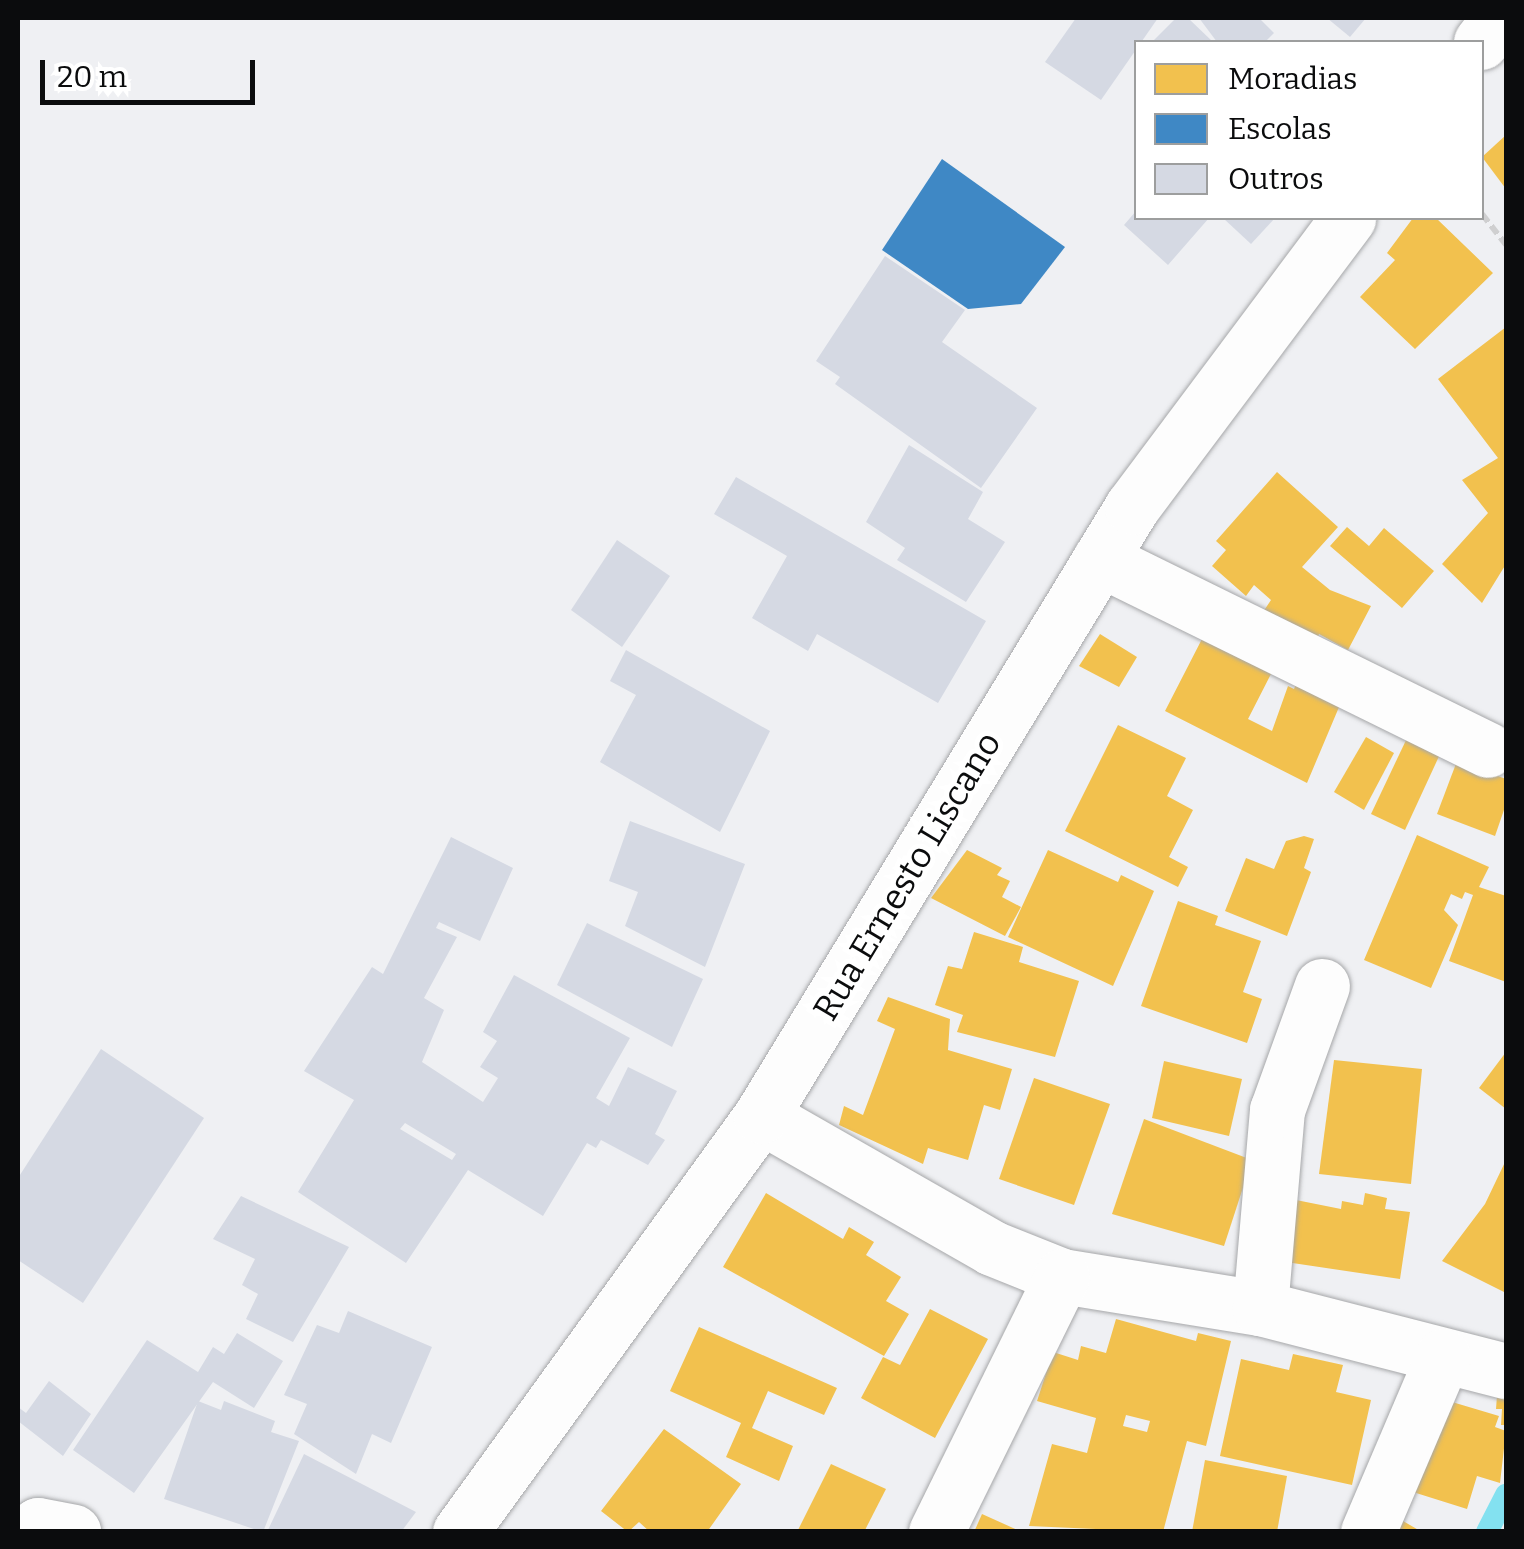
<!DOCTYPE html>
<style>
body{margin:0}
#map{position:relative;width:1524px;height:1549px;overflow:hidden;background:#eff0f3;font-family:Bitter,serif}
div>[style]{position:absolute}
.homes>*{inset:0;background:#f2c14e}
.schools>*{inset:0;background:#3f88c5}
.stream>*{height:22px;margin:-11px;padding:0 11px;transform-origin:11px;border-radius:11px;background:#83e1f0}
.building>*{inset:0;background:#d5d9e3}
.path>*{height:6px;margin-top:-3px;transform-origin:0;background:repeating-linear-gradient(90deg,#cfcfd0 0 10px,transparent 0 15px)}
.roads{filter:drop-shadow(0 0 2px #a6a7a9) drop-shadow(0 0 2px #a6a7a9)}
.minor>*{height:55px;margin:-27.5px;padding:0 27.5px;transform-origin:27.5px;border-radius:27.5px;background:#fdfdfd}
span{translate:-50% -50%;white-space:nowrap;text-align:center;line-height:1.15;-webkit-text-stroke:10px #fff;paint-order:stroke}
.street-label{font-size:35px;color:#0b0c0d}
.frame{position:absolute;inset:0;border:20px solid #0b0c0d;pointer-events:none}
.legend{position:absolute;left:1134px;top:40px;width:350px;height:180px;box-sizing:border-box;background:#fff;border:2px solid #9d9e9e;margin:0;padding:12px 18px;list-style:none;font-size:30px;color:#0b0c0d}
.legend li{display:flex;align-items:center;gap:20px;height:50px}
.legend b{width:50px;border:2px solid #9d9e9e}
.scale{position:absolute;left:40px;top:60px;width:215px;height:45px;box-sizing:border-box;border:5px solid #0b0c0d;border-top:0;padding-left:12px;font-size:30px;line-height:35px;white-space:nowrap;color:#0b0c0d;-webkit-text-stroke:8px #fff;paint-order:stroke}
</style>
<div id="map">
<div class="homes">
<i style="clip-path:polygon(1506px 135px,1506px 189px,1482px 157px)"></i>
<i style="clip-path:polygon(1413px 218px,1436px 218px,1493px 273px,1415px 349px,1360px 297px,1395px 260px,1387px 253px)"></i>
<i style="clip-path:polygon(1506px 327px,1506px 564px,1482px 603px,1442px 564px,1488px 513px,1462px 480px,1498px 458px,1438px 379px)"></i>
<i style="clip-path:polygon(1277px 472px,1338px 527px,1302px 567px,1330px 590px,1371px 606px,1348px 650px,1319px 634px,1315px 643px,1263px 612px,1271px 600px,1254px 585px,1246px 596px,1212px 566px,1226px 550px,1216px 541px)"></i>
<i style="clip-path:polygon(1347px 527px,1369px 546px,1384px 528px,1434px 571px,1402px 608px,1330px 546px)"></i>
<i style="clip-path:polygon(1100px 634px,1137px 657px,1119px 687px,1079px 666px)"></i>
<i style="clip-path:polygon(1203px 637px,1272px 672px,1248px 719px,1272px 731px,1288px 686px,1294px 689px,1299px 678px,1342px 700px,1307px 783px,1165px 711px)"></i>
<i style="clip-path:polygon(1118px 725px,1186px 758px,1167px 796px,1193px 810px,1169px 857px,1188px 867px,1178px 887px,1065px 831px)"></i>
<i style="clip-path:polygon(1408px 736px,1441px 752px,1405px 830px,1371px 814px)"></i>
<i style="clip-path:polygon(1366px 737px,1394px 753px,1364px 810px,1334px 792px)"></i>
<i style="clip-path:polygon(1457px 761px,1506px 779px,1506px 804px,1495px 836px,1437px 814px)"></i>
<i style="clip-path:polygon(1417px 835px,1489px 867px,1479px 887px,1506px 896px,1506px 982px,1449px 961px,1473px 895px,1465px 892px,1462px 899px,1451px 894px,1444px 910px,1458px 925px,1431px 988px,1364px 960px)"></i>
<i style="clip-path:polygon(1304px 836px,1314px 839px,1304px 868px,1311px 872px,1287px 936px,1225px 911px,1246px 858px,1274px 869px,1286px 841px)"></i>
<i style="clip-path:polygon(967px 850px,1002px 868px,997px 875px,1010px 881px,1002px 897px,1021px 907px,1005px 936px,931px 898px)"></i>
<i style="clip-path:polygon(1048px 850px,1118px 882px,1121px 875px,1154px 891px,1113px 986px,1008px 937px)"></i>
<i style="clip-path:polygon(1178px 901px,1218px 916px,1215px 925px,1261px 941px,1243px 992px,1262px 999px,1247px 1043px,1141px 1006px)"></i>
<i style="clip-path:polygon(974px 932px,1023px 947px,1019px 962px,1079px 981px,1055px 1057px,957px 1032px,963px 1015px,935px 1005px,948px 966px,962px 969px)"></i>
<i style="clip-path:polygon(888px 997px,950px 1019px,948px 1050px,1012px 1069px,1000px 1110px,984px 1105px,968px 1160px,928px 1148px,923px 1164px,839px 1125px,844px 1106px,863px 1115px,895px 1029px,877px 1021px)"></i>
<i style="clip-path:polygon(1506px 1052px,1506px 1109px,1479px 1088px)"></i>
<i style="clip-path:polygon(1334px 1060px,1422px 1069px,1411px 1184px,1319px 1174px)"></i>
<i style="clip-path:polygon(1164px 1061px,1242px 1079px,1229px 1136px,1152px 1118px)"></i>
<i style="clip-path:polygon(1034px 1078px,1110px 1104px,1074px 1205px,999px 1179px)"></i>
<i style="clip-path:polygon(1144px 1119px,1252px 1160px,1224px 1246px,1112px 1214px)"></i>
<i style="clip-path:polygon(1506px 1160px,1506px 1293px,1442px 1261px,1485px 1204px)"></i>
<i style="clip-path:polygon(766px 1193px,843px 1239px,849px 1227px,874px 1242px,866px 1255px,901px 1277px,886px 1301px,909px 1314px,884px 1356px,723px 1267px)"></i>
<i style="clip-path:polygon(1365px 1193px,1387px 1198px,1385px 1209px,1410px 1212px,1400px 1279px,1279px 1261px,1291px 1199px,1341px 1209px,1342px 1201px,1363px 1205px)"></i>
<i style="clip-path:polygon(930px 1309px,988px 1339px,935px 1438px,861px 1398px,883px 1357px,900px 1365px)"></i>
<i style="clip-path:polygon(evenodd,1116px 1319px,1196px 1341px,1198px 1333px,1231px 1341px,1206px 1446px,1187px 1441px,1163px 1532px,1029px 1526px,1052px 1444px,1087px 1453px,1096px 1418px,1037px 1401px,1053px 1352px,1078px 1360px,1081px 1346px,1106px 1353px,1116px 1319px,1126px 1415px,1150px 1421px,1147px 1432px,1123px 1426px,1126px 1415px)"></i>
<i style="clip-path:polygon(699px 1327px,837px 1388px,824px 1415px,768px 1391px,752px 1428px,793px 1446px,779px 1481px,726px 1457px,741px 1423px,670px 1391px)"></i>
<i style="clip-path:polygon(1293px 1354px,1343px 1365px,1336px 1392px,1371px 1400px,1352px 1485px,1220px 1456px,1241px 1359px,1289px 1370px)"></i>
<i style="clip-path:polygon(1498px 1382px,1506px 1383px,1506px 1425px,1501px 1425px,1502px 1409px,1496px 1409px)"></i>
<i style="clip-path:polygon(1432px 1396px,1499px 1416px,1495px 1427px,1506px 1431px,1500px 1483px,1477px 1476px,1467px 1509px,1397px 1487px)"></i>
<i style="clip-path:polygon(664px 1429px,741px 1484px,707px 1532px,650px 1532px,639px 1522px,628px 1532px,601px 1511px)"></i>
<i style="clip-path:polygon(1205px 1460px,1287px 1476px,1277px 1532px,1192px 1532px)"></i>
<i style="clip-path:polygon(831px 1464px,886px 1489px,864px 1532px,797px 1532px)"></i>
<i style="clip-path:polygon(982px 1514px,1022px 1532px,974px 1532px)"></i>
<i style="clip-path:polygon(1403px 1521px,1422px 1532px,1397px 1532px)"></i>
</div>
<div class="schools">
<i style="clip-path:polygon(942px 159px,1065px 247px,1021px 304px,968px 309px,882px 250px)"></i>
</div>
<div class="stream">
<i style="left:1487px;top:1532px;width:42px;rotate:-62.8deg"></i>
</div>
<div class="building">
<i style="clip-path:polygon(1076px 18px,1158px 18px,1101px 100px,1045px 62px)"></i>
<i style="clip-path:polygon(1176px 18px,1188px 18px,1213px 42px,1152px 42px)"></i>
<i style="clip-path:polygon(1199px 18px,1259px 18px,1274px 33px,1265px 42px,1217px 42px)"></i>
<i style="clip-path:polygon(1327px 18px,1366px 18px,1350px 37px)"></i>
<i style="clip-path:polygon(1136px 211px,1136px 218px,1209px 218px,1168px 265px,1124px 225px)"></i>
<i style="clip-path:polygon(1223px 218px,1275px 218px,1251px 244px)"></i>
<i style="clip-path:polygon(885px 256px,965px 310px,942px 342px,1037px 408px,981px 488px,835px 384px,840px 377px,816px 361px)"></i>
<i style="clip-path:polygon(909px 445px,983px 492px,968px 519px,1005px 542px,966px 602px,897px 560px,905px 548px,866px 522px)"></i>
<i style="clip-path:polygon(736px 477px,986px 621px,938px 703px,817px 634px,808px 651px,752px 618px,787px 556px,714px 514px)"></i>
<i style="clip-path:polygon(617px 540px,670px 576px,622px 647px,571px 610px)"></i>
<i style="clip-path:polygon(626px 650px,770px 731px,720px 832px,600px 762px,636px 695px,610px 681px)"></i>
<i style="clip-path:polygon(630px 821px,745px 864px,705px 967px,625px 926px,638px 892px,609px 881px)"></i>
<i style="clip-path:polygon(evenodd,451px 837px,513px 868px,480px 941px,439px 922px,436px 928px,457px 937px,424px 998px,444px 1010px,422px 1062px,483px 1102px,498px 1078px,480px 1067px,497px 1041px,483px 1032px,514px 975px,630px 1038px,596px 1098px,609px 1106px,628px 1067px,677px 1091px,655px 1134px,665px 1140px,648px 1165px,601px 1140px,596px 1148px,587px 1143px,543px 1216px,468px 1170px,406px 1263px,298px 1192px,354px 1100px,304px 1071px,372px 967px,383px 974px,451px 837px,405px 1123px,456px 1154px,452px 1160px,400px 1129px,405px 1123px)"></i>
<i style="clip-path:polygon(587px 923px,703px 979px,672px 1047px,557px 985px)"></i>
<i style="clip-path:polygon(101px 1049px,204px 1118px,83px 1303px,18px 1260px,18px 1178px)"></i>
<i style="clip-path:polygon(241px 1196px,349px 1247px,293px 1342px,246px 1319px,258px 1294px,242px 1285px,255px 1259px,213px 1239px)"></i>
<i style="clip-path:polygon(348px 1311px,432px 1347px,391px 1443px,372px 1434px,356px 1474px,294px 1434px,307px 1404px,284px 1395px,317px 1325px,339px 1333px)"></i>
<i style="clip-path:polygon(237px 1333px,283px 1361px,254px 1408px,213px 1382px,134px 1493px,73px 1450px,147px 1340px,198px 1372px,213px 1347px,224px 1354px)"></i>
<i style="clip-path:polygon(49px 1381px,91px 1414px,63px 1456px,18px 1421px,18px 1407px,26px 1413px)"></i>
<i style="clip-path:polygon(198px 1401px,221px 1410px,224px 1401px,275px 1421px,271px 1432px,299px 1441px,263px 1532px,164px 1499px)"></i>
<i style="clip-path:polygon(304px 1454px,416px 1512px,401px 1532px,267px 1532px)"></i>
</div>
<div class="path">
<i style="left:1482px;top:214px;width:39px;rotate:52deg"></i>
</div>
<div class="roads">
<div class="minor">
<i style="left:1481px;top:42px;width:31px;rotate:-52deg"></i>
<i style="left:1100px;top:559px;width:432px;rotate:26.2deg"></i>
<i style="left:761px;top:1116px;width:266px;rotate:29.7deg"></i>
<i style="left:992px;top:1248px;width:75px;rotate:21.8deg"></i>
<i style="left:1062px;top:1276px;width:201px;rotate:9.2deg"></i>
<i style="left:1260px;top:1308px;width:254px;rotate:14.4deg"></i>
<i style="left:1260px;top:1308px;width:199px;rotate:-85.1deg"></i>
<i style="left:1277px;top:1110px;width:132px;rotate:-70.1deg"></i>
<i style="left:28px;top:1532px;width:12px;rotate:-35deg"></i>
<i style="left:38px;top:1525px;width:36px;rotate:11deg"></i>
<i style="left:460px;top:1532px;width:513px;rotate:-54.11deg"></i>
<i style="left:761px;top:1116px;width:713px;rotate:-58.65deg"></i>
<i style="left:1132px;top:507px;width:361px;rotate:-53.2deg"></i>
<i style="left:936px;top:1532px;width:285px;rotate:-63.8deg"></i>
<i style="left:1368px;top:1532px;width:191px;rotate:-66.9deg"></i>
</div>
</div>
<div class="street-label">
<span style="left:907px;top:876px;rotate:-59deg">Rua Ernesto Liscano</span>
</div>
<div class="frame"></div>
<ul class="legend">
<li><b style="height:28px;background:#f2c14e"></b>Moradias</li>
<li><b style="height:28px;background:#3f88c5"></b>Escolas</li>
<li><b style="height:28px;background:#d5d9e3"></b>Outros</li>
</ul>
<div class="scale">20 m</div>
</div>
